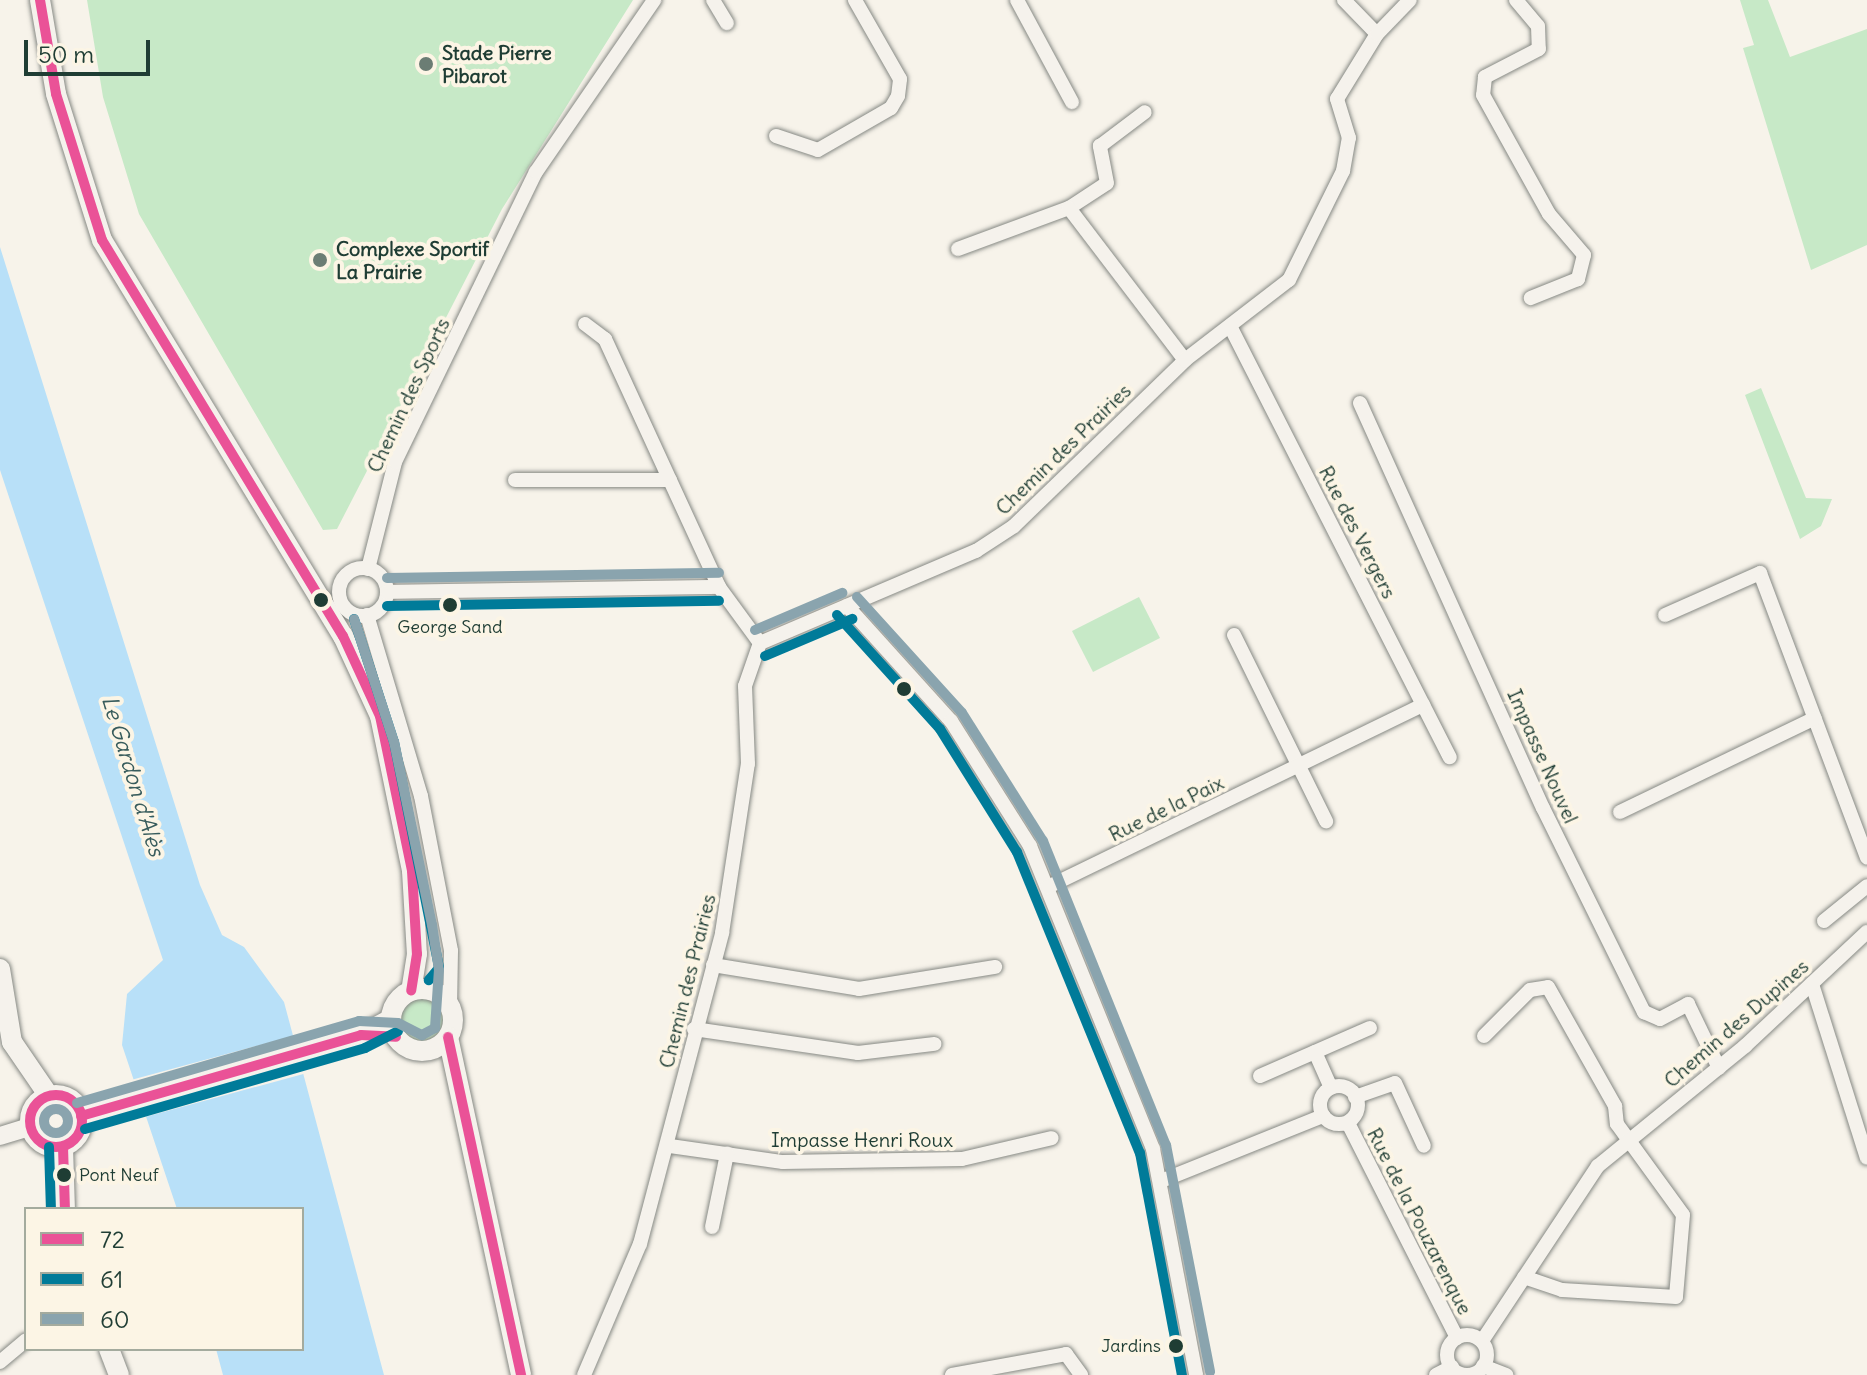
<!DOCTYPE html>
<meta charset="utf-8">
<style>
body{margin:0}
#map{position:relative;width:1867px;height:1375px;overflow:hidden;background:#f7f3ea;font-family:Delius,sans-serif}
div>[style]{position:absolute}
.green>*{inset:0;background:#c7e9c7}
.round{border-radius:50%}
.water>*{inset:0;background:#b8e0f8}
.pier>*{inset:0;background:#f7f3ea}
.roads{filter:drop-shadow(0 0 2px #868984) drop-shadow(0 0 2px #868984)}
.minor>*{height:14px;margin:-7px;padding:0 7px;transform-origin:7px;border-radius:7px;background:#f5f2ec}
.minor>.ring{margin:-7px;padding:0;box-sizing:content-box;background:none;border:14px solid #f5f2ec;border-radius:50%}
.tertiary>*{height:18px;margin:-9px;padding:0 9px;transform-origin:9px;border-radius:9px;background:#f5f2ec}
.secondary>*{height:20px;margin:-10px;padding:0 10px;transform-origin:10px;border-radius:10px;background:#f5f2ec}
.secondary>.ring{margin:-10px;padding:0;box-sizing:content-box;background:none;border:20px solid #f5f2ec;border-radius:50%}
.bus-1>*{height:10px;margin:-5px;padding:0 5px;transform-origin:5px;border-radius:5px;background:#ea5297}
.bus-1>.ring{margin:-5px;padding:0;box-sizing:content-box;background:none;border:10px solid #ea5297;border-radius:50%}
.bus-2>*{height:10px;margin:-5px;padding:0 5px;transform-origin:5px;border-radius:5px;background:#007b99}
.bus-3>*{height:10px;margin:-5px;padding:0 5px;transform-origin:5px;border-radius:5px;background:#8aa4ae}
.bus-3>.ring{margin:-5px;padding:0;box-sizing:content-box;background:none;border:10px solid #8aa4ae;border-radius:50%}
.dots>*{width:22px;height:22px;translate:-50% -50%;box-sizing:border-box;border:4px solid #fcf5e5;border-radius:50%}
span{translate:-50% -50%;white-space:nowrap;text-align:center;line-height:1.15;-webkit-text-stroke:8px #fcf5e5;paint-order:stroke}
.bus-label{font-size:18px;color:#1f3d34}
.left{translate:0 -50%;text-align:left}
.right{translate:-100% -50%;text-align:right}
.poi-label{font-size:20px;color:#1f3d34;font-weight:700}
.street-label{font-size:20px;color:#1f3d34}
.water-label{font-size:22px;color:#385c5c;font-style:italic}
.legend{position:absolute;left:24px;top:1207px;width:280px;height:144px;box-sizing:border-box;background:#fcf5e5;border:2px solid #a4ab9e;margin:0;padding:10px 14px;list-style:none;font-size:24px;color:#1f3d34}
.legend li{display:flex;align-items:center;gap:16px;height:40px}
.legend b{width:40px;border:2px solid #a4ab9e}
.scale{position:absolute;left:24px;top:40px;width:126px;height:36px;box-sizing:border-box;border:4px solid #1f3d34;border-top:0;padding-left:10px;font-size:24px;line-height:28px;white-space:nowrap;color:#1f3d34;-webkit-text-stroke:6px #fcf5e5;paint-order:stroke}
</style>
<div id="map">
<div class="green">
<i style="clip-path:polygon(87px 0,633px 0,502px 209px,337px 529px,323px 530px,139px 214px,103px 97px)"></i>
<i style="clip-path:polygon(1740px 0,1768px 0,1790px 57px,1867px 29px,1867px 245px,1811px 270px,1743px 48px,1754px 45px)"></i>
<i style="clip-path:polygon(1761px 388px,1806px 498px,1832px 499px,1821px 526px,1800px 539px,1745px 395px)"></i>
<i style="clip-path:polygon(1139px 597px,1160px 638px,1093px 672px,1072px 631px)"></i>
<i class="round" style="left:401px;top:999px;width:42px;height:42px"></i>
</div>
<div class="water">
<i style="clip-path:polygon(0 247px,200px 885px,222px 935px,244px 947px,284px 1002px,384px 1375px,223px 1375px,216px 1349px,302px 1349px,302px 1209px,177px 1209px,122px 1045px,127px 994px,163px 960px,0 470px)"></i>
</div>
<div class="pier">
<i style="clip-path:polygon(297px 1035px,307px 1073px,145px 1117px,131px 1080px)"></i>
</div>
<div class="roads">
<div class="minor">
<i style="left:713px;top:0;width:27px;rotate:59deg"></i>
<i style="left:1017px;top:0;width:116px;rotate:61.7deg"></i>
<i style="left:1344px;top:0;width:47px;rotate:45.9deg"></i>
<i style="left:1516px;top:0;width:34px;rotate:50deg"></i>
<i style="left:1538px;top:26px;width:23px;rotate:88deg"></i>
<i style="left:1539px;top:49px;width:61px;rotate:152.6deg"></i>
<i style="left:1485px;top:77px;width:18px;rotate:96deg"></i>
<i style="left:1483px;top:95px;width:136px;rotate:61deg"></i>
<i style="left:1549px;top:214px;width:54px;rotate:49.5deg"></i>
<i style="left:1584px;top:255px;width:25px;rotate:104deg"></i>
<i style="left:1578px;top:279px;width:51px;rotate:158deg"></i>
<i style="left:776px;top:136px;width:44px;rotate:18.4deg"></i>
<i style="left:818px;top:150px;width:84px;rotate:-29.9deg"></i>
<i style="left:891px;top:108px;width:14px;rotate:-60deg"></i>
<i style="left:898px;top:96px;width:17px;rotate:-83deg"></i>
<i style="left:900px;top:79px;width:91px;rotate:-119.7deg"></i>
<i style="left:1069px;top:208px;width:45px;rotate:-33.3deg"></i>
<i style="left:1107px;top:183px;width:38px;rotate:-101deg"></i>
<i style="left:1100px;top:146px;width:56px;rotate:-37.1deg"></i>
<i style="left:958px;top:249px;width:118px;rotate:-20.3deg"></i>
<i style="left:1069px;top:208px;width:191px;rotate:52.7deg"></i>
<i style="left:585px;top:324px;width:25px;rotate:37deg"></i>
<i style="left:605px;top:339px;width:273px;rotate:65.3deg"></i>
<i style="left:719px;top:587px;width:69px;rotate:53.8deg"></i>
<i style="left:1230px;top:326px;width:484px;rotate:63deg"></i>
<i style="left:1360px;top:403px;width:444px;rotate:65.7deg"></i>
<i style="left:1543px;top:808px;width:228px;rotate:63.7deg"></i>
<i style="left:1644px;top:1012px;width:17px;rotate:24deg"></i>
<i style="left:1660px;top:1019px;width:32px;rotate:-28deg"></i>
<i style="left:1688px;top:1004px;width:71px;rotate:64.2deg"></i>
<i style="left:515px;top:480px;width:155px"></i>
<i class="ring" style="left:339px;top:568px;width:34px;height:34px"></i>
<i style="left:368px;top:569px;width:110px;rotate:-75.8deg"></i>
<i style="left:395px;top:462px;width:322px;rotate:-64.1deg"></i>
<i style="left:536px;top:172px;width:209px;rotate:-55.5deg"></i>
<i style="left:387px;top:592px;width:332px;rotate:-0.9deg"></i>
<i style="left:847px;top:606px;width:155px;rotate:47.9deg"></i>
<i style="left:951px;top:721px;width:148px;rotate:57.7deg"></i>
<i style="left:1030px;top:846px;width:327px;rotate:67.9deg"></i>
<i style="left:1153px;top:1149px;width:230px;rotate:79.2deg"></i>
<i style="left:367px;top:615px;width:189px;rotate:73.4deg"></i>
<i style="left:421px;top:796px;width:158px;rotate:79deg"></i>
<i style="left:451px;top:951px;width:55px;rotate:91deg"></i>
<i style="left:1665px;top:615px;width:104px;rotate:-23.9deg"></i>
<i style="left:1760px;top:573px;width:304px;rotate:69.4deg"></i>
<i style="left:1234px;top:635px;width:208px;rotate:63.7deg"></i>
<i style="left:1620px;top:812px;width:216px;rotate:-25.7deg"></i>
<i style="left:1048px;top:887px;width:417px;rotate:-25.9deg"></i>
<i style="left:1824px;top:921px;width:55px;rotate:-39.1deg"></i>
<i style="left:713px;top:965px;width:148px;rotate:9.3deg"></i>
<i style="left:859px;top:989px;width:138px;rotate:-9.2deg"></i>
<i style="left:1812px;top:984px;width:182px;rotate:72.5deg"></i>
<i style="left:694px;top:1029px;width:166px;rotate:8.3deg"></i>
<i style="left:858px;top:1053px;width:77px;rotate:-6.8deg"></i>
<i style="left:1484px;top:1036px;width:65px;rotate:-45deg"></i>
<i style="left:1530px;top:990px;width:18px;rotate:-9deg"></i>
<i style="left:1548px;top:987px;width:137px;rotate:60.6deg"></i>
<i style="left:1615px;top:1106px;width:18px;rotate:84deg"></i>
<i style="left:1617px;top:1124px;width:112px;rotate:54deg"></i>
<i style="left:1683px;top:1215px;width:82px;rotate:94.9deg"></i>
<i style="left:1676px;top:1297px;width:114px;rotate:-176.5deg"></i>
<i style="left:1562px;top:1290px;width:40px;rotate:-161.1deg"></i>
<i style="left:1315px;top:1052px;width:39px;rotate:66deg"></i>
<i style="left:1260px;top:1076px;width:120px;rotate:-23.6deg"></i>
<i class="ring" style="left:1320px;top:1086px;width:24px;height:24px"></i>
<i style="left:1355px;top:1097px;width:42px;rotate:-19.3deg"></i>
<i style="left:1395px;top:1083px;width:69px;rotate:65.3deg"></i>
<i style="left:1348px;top:1123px;width:241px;rotate:63.1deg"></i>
<i style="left:670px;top:1146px;width:114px;rotate:8.1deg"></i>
<i style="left:783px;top:1162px;width:179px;rotate:-1deg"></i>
<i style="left:962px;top:1159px;width:92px;rotate:-13.1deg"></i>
<i style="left:1161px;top:1181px;width:175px;rotate:-21.9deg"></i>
<i style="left:712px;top:1227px;width:75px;rotate:-78.4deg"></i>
<i class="ring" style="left:1447px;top:1335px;width:26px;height:26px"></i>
<i style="left:1482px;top:1341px;width:210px;rotate:-56.5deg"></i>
<i style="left:1598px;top:1166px;width:190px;rotate:-39.2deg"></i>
<i style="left:1745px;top:1046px;width:167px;rotate:-43.1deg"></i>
<i style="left:0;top:1362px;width:34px;rotate:-40deg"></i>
<i style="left:1483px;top:1366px;width:25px;rotate:21deg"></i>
<i style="left:584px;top:1375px;width:142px;rotate:-66.9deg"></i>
<i style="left:640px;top:1244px;width:322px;rotate:-75.2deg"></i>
<i style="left:722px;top:933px;width:171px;rotate:-81.3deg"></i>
<i style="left:748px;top:764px;width:78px;rotate:-92.2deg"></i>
<i style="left:745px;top:686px;width:46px;rotate:-70.8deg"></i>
<i style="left:760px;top:643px;width:235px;rotate:-23.1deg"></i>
<i style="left:976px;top:551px;width:45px;rotate:-33.3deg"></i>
<i style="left:1014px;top:526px;width:238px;rotate:-44.1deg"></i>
<i style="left:1185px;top:360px;width:131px;rotate:-37.6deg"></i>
<i style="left:1289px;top:280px;width:122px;rotate:-63.6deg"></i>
<i style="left:1343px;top:171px;width:34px;rotate:-80deg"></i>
<i style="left:1349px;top:138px;width:41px;rotate:-107.1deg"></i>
<i style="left:1337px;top:99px;width:76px;rotate:-58.4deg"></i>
<i style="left:1377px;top:34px;width:47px;rotate:-45.9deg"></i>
<i style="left:952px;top:1375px;width:116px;rotate:-10.4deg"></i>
<i style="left:1066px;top:1354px;width:26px;rotate:54deg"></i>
<i style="left:1436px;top:1375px;width:18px;rotate:-27deg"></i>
</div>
<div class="tertiary">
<i style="left:0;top:1136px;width:31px;rotate:-17deg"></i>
</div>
<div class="secondary">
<i style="left:40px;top:0;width:95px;rotate:80.3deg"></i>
<i style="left:56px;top:94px;width:153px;rotate:72.5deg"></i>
<i style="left:102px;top:240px;width:464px;rotate:58.7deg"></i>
<i style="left:343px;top:636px;width:88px;rotate:65.2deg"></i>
<i style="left:380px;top:716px;width:158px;rotate:78.3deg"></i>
<i style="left:412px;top:871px;width:83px;rotate:86.6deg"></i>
<i style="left:417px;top:954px;width:37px;rotate:99deg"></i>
<i style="left:0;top:969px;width:74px;rotate:80.7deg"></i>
<i style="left:12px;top:1042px;width:65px;rotate:55.6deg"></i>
<i class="ring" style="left:391px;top:989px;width:42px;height:42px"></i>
<i style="left:448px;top:1037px;width:346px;rotate:77.8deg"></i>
<i class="ring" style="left:30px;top:1095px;width:32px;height:32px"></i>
<i style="left:81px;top:1116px;width:291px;rotate:-16.1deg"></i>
<i style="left:361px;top:1035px;width:34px;rotate:-28deg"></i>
<i style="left:63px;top:1147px;width:62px;rotate:88.2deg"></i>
<i style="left:109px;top:1349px;width:28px;rotate:69deg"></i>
</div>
</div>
<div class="bus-1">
<i style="left:40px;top:0;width:95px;rotate:80.3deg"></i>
<i style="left:56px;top:94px;width:153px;rotate:72.5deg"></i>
<i style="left:102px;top:240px;width:464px;rotate:58.7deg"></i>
<i style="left:343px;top:636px;width:88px;rotate:65.2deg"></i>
<i style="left:380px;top:716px;width:158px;rotate:78.3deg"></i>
<i style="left:412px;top:871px;width:83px;rotate:86.6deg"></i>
<i style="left:417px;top:954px;width:37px;rotate:99deg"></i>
<i style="left:448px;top:1037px;width:346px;rotate:77.8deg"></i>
<i class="ring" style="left:30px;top:1095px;width:42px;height:42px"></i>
<i style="left:81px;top:1116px;width:291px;rotate:-16.1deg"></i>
<i style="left:361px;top:1035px;width:35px;rotate:3deg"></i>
<i style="left:63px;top:1147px;width:62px;rotate:88.2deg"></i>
</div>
<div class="bus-2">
<i style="left:387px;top:606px;width:332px;rotate:-0.9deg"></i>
<i style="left:837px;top:615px;width:154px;rotate:47.9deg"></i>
<i style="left:940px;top:729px;width:145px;rotate:58deg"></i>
<i style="left:1017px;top:852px;width:325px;rotate:67.8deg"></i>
<i style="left:1140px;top:1153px;width:226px;rotate:79.3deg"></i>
<i style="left:354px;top:619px;width:129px;rotate:72deg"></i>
<i style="left:394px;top:742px;width:230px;rotate:78.7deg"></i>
<i style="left:439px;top:968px;width:16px;rotate:130deg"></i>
<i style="left:765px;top:656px;width:95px;rotate:-23deg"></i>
<i style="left:85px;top:1129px;width:291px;rotate:-16.1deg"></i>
<i style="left:365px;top:1048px;width:37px;rotate:-27deg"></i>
<i style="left:49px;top:1147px;width:62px;rotate:88.2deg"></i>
</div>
<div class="bus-3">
<i style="left:387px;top:578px;width:332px;rotate:-0.9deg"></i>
<i style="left:857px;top:597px;width:156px;rotate:47.8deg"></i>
<i style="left:962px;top:713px;width:151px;rotate:57.7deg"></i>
<i style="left:1043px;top:841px;width:328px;rotate:68deg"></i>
<i style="left:1166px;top:1145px;width:231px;rotate:79deg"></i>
<i style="left:755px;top:630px;width:95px;rotate:-23deg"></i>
<i style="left:77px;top:1103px;width:294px;rotate:-16.2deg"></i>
<i style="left:359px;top:1021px;width:39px;rotate:3deg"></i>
<i style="left:398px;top:1023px;width:27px;rotate:27deg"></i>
<i style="left:422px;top:1035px;width:15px;rotate:-28deg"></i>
<i style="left:435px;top:1028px;width:58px;rotate:-86.1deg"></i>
<i style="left:439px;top:970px;width:46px;rotate:-98.8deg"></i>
<i style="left:432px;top:925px;width:187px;rotate:-101.7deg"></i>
<i style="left:394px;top:742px;width:129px;rotate:-108deg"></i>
<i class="ring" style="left:44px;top:1109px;width:14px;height:14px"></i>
</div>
<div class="dots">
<i style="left:426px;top:64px;background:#6b7d74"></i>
<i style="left:320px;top:260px;background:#6b7d74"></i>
<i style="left:321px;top:600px;background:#1f3d34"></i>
<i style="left:450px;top:605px;background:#1f3d34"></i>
<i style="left:904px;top:689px;background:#1f3d34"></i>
<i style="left:64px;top:1175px;background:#1f3d34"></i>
<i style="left:1176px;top:1346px;background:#1f3d34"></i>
</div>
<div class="bus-label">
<span style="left:450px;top:627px">George Sand</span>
<span class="left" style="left:79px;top:1175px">Pont Neuf</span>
<span class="right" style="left:1161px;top:1346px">Jardins</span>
</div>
<div class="poi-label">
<span class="left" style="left:442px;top:64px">Stade Pierre<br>Pibarot</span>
<span class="left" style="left:336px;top:260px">Complexe Sportif<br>La Prairie</span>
</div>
<div class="street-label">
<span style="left:408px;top:395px;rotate:-65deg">Chemin des Sports</span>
<span style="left:1063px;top:449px;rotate:-44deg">Chemin des Prairies</span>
<span style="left:1358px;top:532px;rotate:63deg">Rue des Vergers</span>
<span style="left:1543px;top:756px;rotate:66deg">Impasse Nouvel</span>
<span style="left:1166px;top:808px;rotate:-26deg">Rue de la Paix</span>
<span style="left:687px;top:981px;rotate:-76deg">Chemin des Prairies</span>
<span style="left:1736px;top:1023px;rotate:-41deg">Chemin des Dupines</span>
<span style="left:862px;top:1139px">Impasse Henri Roux</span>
<span style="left:1420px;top:1221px;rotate:63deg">Rue de la Pouzarenque</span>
</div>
<div class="water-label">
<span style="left:133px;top:776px;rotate:73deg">Le Gardon d'Alès</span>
</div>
<ul class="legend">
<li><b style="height:10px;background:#ea5297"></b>72</li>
<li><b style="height:10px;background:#007b99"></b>61</li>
<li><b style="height:10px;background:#8aa4ae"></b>60</li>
</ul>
<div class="scale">50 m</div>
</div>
